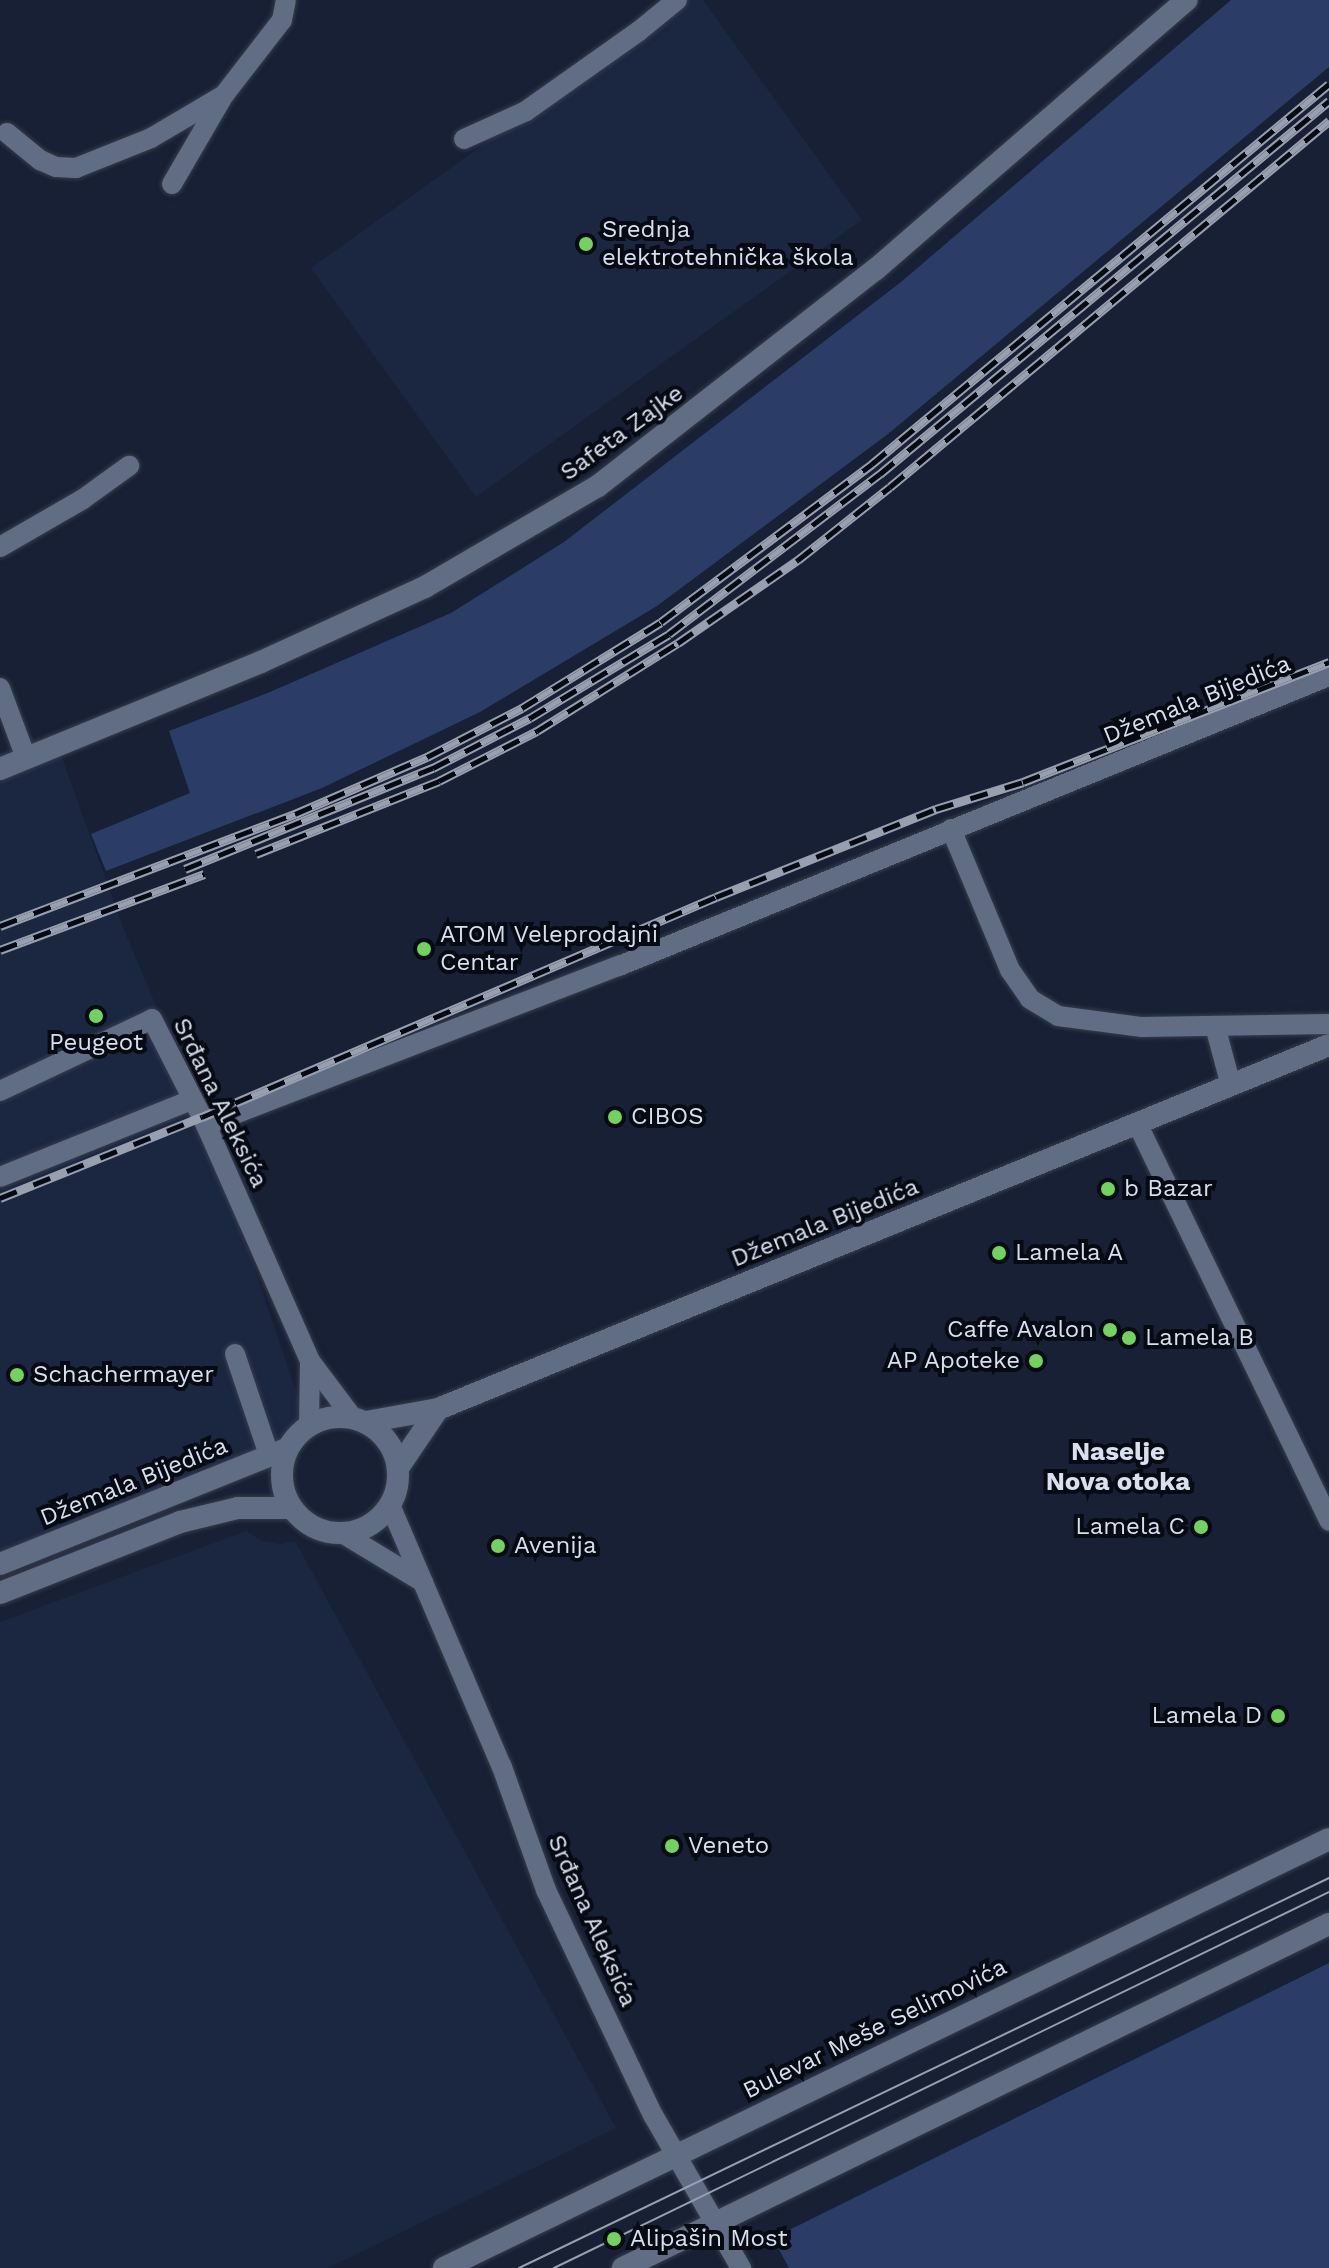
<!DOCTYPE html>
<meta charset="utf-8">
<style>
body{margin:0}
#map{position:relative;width:1329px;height:2268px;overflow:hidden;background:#172034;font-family:"Work Sans",sans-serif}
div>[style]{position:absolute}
.built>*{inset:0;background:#1b2641}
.green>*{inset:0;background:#2b3d67}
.roads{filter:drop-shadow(0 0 2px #373c4d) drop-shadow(0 0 2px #373c4d)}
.minor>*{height:20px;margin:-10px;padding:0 10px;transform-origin:10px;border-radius:10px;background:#616c85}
.tertiary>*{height:22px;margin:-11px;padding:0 11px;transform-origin:11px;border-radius:11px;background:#616c85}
.tertiary>.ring{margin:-11px;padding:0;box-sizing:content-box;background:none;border:22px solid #616c85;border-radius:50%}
.secondary>*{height:22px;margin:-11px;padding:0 11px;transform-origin:11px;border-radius:11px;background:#616c85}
.tram>*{height:2px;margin:-1px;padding:0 1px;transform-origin:1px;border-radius:1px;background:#98a0b0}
.rail>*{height:9px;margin-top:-4.5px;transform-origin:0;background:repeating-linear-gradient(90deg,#060a13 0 18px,#98a0b0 0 36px);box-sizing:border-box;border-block:2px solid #98a0b0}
.dots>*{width:22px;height:22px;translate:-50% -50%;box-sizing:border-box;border:4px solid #060a13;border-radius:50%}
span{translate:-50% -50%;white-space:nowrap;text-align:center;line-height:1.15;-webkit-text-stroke:8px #060a13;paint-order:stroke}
.poi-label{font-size:24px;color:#d8dfed}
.left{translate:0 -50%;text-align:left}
.right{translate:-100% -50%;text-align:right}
.street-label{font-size:24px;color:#d8dfed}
.neighbourhood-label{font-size:26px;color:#d8dfed;font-weight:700}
</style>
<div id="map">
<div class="built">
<i style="clip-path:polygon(685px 0,703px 0,862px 220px,476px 497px,311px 268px)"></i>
<i style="clip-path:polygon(53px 733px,123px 927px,206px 1125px,299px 1400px,296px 1427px,253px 1451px,0 1561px,0 754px)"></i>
<i style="clip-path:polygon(246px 1531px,262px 1541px,280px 1544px,295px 1541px,616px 2128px,328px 2268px,0 2268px,0 1622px)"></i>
</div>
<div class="green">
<i style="clip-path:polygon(1231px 0,1329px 0,1329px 67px,888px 434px,657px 606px,480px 712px,322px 788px,106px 871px,91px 834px,190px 793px,169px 731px,270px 692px,451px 613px,564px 542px,901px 282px)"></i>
<i style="clip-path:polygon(1329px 1963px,1329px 2268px,789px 2268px,773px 2238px)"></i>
</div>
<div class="roads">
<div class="minor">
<i style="left:7px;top:133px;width:43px;rotate:39.3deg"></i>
<i style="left:40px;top:160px;width:17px;rotate:24deg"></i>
<i style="left:56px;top:167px;width:20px;rotate:3deg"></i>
<i style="left:76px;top:168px;width:81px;rotate:-21.8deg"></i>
<i style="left:151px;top:138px;width:85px;rotate:-30.5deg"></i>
<i style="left:224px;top:95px;width:95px;rotate:-52.3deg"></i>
<i style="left:282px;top:20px;width:20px;rotate:-79deg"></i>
<i style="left:464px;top:139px;width:68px;rotate:-24.3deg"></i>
<i style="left:526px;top:111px;width:138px;rotate:-35.3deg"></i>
<i style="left:639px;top:31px;width:49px;rotate:-39.2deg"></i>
<i style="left:172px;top:184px;width:99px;rotate:-59.8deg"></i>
<i style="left:0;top:547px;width:96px;rotate:-30deg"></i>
<i style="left:83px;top:499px;width:57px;rotate:-35.7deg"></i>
<i style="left:0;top:688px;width:75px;rotate:69.6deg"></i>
<i style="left:951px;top:829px;width:153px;rotate:67.3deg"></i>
<i style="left:1010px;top:970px;width:35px;rotate:55deg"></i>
<i style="left:1030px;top:999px;width:33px;rotate:31deg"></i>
<i style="left:1058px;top:1016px;width:85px;rotate:7.5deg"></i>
<i style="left:1142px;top:1027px;width:187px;rotate:-0.9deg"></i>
<i style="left:1215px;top:1026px;width:58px;rotate:75deg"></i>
<i style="left:0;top:1091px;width:168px;rotate:-25.3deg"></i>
<i style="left:152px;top:1019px;width:119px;rotate:63deg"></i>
<i style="left:206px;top:1125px;width:258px;rotate:66.2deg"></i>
<i style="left:310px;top:1361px;width:71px;rotate:53deg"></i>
<i style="left:1137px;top:1123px;width:442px;rotate:64.2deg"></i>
<i style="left:206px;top:1125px;width:443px;rotate:-21.1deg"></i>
<i style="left:619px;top:966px;width:767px;rotate:-22.22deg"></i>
<i style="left:0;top:1177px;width:207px;rotate:-21.9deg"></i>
<i style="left:235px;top:1354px;width:107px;rotate:71.4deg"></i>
<i style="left:309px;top:1426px;width:65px;rotate:-89.1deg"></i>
<i style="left:390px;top:1505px;width:285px;rotate:66.9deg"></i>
<i style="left:502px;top:1767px;width:131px;rotate:70.3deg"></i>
<i style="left:546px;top:1890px;width:249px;rotate:64.6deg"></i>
<i style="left:653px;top:2115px;width:177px;rotate:60.1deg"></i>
<i style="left:342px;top:1533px;width:95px;rotate:31.2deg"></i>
</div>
<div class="tertiary">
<i class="ring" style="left:282px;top:1417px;width:94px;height:94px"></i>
<i style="left:366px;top:1422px;width:73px;rotate:-10.2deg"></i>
<i style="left:438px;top:1409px;width:962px;rotate:-22.22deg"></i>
<i style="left:398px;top:1468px;width:71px;rotate:-55.9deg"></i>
<i style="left:0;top:1564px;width:310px;rotate:-21.9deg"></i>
<i style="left:0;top:1593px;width:193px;rotate:-21.5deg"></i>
<i style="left:180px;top:1522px;width:60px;rotate:-13.6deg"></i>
<i style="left:238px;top:1508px;width:54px"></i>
</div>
<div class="secondary">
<i style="left:0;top:769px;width:282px;rotate:-22.3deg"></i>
<i style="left:261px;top:662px;width:180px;rotate:-24.6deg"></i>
<i style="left:425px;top:587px;width:200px;rotate:-30.3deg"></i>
<i style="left:598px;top:486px;width:353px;rotate:-38deg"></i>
<i style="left:876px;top:269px;width:411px;rotate:-40.9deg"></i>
<i style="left:444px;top:2268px;width:983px;rotate:-25.86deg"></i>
<i style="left:623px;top:2268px;width:785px;rotate:-25.98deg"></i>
</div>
</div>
<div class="tram">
<i style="left:519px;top:2268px;width:899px;rotate:-25.71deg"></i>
<i style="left:554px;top:2268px;width:861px;rotate:-25.88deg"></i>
</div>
<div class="rail">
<i style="left:256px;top:854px;width:197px;rotate:-21.7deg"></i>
<i style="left:439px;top:781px;width:110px;rotate:-27deg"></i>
<i style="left:537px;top:731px;width:166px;rotate:-32deg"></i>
<i style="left:678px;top:643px;width:146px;rotate:-34.7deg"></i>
<i style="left:798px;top:560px;width:117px;rotate:-38.4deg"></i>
<i style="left:890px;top:487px;width:572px;rotate:-39.82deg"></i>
<i style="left:185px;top:869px;width:268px;rotate:-22.2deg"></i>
<i style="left:433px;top:768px;width:109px;rotate:-27.3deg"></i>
<i style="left:530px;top:718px;width:162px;rotate:-31.1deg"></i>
<i style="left:669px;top:634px;width:265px;rotate:-37.2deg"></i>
<i style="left:880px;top:474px;width:584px;rotate:-39.72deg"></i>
<i style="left:0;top:926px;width:316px;rotate:-20.8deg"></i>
<i style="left:295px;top:814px;width:144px;rotate:-23.4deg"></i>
<i style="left:427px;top:757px;width:107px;rotate:-27.3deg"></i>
<i style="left:522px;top:708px;width:163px;rotate:-31.7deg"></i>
<i style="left:661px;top:622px;width:264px;rotate:-36.8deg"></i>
<i style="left:872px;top:464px;width:594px;rotate:-39.74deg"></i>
<i style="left:0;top:950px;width:218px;rotate:-20.4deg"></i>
<i style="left:0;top:1198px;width:218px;rotate:-21.9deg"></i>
<i style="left:202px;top:1117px;width:559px;rotate:-23.17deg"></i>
<i style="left:716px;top:897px;width:237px;rotate:-21.8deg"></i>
<i style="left:936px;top:809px;width:91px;rotate:-17.2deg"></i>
<i style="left:1023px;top:782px;width:329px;rotate:-21.4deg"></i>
</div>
<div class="dots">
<i style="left:586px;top:244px;background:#71d25e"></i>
<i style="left:424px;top:949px;background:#71d25e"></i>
<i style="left:96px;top:1016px;background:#71d25e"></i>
<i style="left:615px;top:1117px;background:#71d25e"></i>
<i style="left:1108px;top:1189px;background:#71d25e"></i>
<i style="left:999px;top:1253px;background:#71d25e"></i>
<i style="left:1110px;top:1330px;background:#71d25e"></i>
<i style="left:1129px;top:1338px;background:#71d25e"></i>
<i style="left:1036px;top:1361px;background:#71d25e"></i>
<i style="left:17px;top:1375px;background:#71d25e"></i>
<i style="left:1201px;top:1527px;background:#71d25e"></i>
<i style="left:498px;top:1546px;background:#71d25e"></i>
<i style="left:1278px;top:1716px;background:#71d25e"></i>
<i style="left:672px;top:1846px;background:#71d25e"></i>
<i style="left:614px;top:2239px;background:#71d25e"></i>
</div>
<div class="poi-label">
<span class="left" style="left:602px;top:244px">Srednja<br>elektrotehnička škola</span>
<span class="left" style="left:440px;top:949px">ATOM Veleprodajni<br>Centar</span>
<span style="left:96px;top:1043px">Peugeot</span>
<span class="left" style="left:631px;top:1117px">CIBOS</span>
<span class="left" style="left:1124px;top:1189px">b Bazar</span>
<span class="left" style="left:1015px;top:1253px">Lamela A</span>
<span class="right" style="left:1094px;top:1330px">Caffe Avalon</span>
<span class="left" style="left:1145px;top:1338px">Lamela B</span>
<span class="right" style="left:1020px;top:1361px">AP Apoteke</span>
<span class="left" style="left:33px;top:1375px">Schachermayer</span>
<span class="right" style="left:1185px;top:1527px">Lamela C</span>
<span class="left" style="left:514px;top:1546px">Avenija</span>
<span class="right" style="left:1262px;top:1716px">Lamela D</span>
<span class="left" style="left:688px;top:1846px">Veneto</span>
<span class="left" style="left:630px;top:2239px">Alipašin Most</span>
</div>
<div class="street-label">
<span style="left:622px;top:433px;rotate:-36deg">Safeta Zajke</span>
<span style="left:1197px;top:700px;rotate:-22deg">Džemala Bijedića</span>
<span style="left:220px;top:1103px;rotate:64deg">Srđana Aleksića</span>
<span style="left:825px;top:1223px;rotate:-22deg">Džemala Bijedića</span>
<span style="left:134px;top:1482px;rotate:-22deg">Džemala Bijedića</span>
<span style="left:592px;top:1921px;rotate:66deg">Srđana Aleksića</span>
<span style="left:875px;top:2029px;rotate:-26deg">Bulevar Meše Selimovića</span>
</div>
<div class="neighbourhood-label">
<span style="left:1118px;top:1467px">Naselje<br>Nova otoka</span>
</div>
</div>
